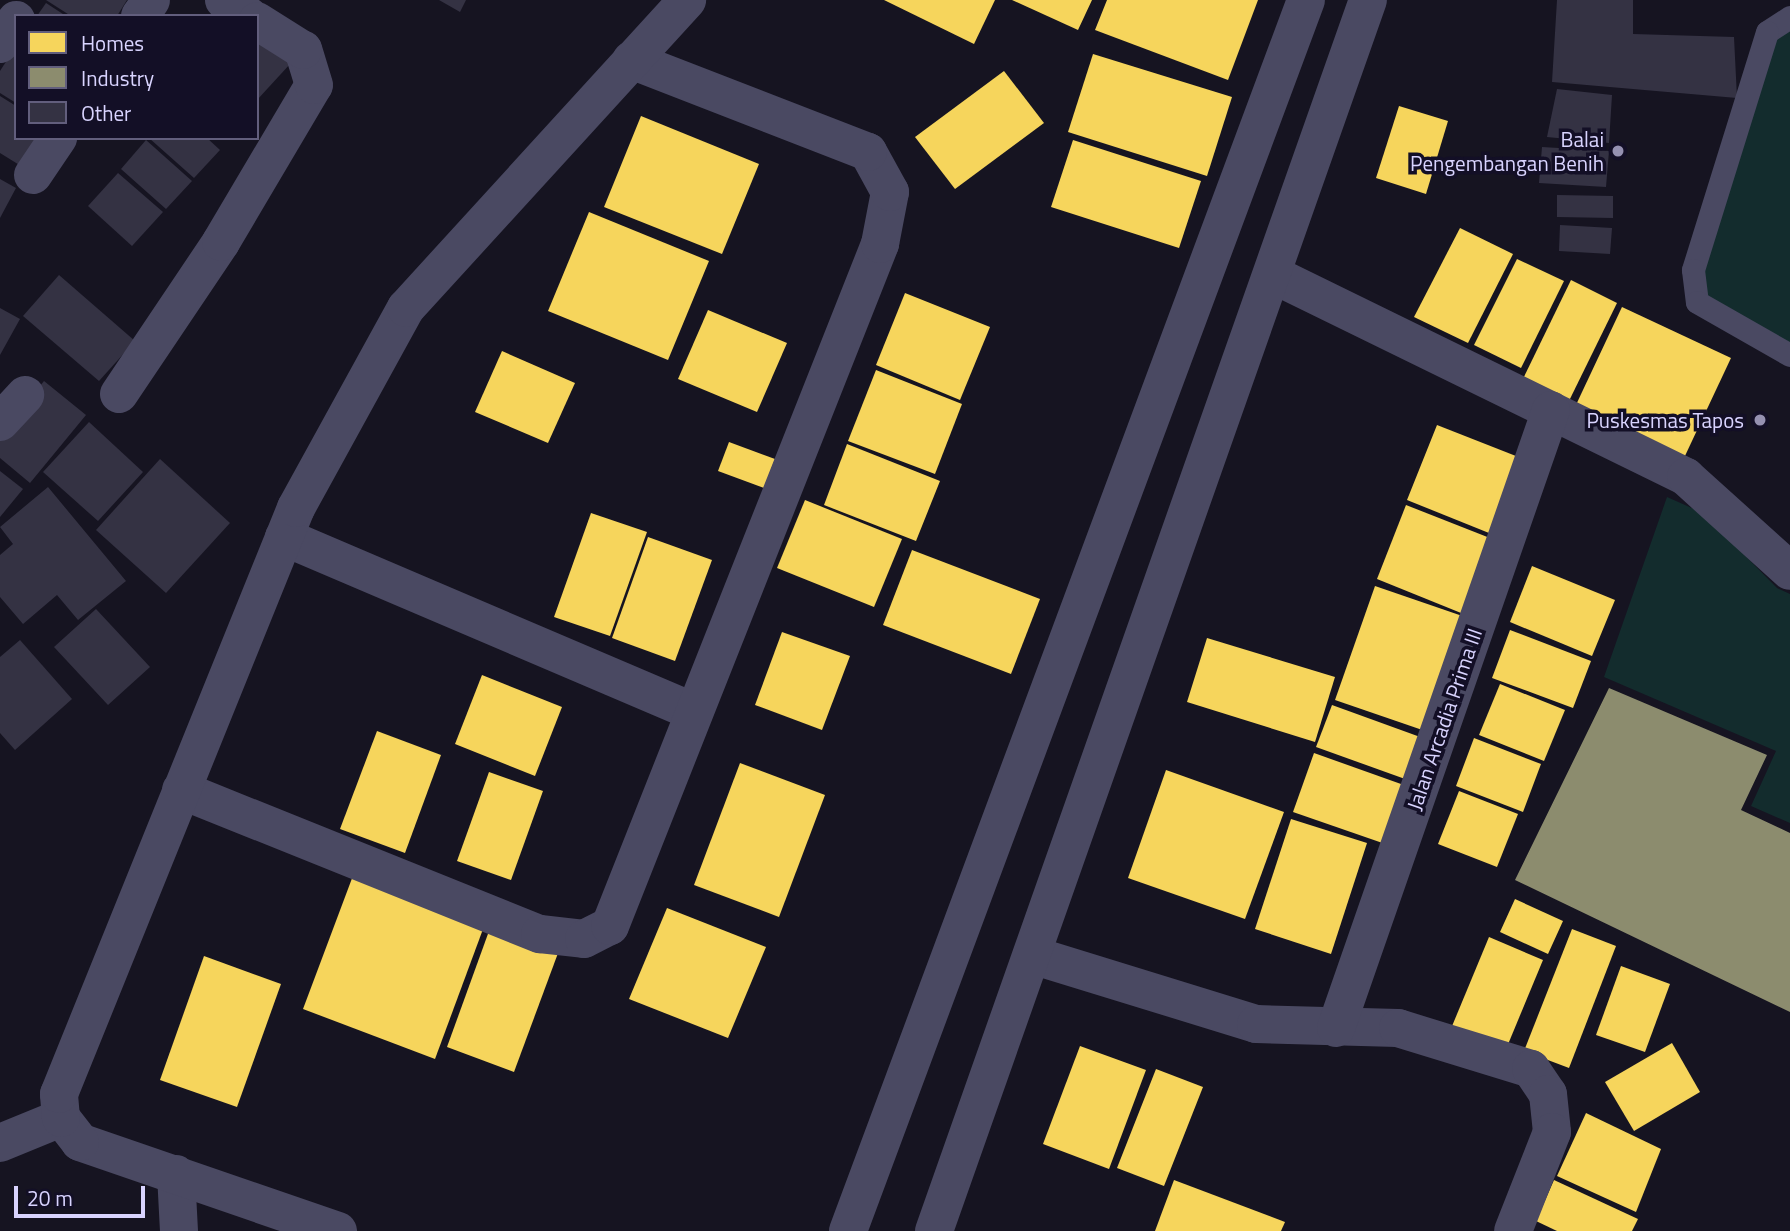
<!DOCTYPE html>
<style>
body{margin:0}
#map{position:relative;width:1790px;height:1231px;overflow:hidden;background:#161421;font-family:"Titillium Web",sans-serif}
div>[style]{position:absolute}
.green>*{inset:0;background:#132c2d}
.homes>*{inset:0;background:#f6d55c}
.industry>*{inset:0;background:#8c8c6e}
.building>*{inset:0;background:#343243}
.service>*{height:23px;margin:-11.5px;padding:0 11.5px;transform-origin:11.5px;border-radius:11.5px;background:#4a4962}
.minor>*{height:38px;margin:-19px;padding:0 19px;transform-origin:19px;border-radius:19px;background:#4a4962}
.dots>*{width:19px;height:19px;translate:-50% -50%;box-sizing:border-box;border:4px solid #130f26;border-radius:50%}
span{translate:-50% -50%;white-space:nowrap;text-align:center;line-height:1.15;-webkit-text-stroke:7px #130f26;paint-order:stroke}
.poi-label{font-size:21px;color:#d9d4ff}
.right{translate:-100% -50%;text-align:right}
.street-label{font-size:21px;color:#d9d4ff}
.legend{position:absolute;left:14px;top:14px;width:245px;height:126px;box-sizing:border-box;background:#130f26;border:2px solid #625e7d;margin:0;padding:9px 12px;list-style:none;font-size:21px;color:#d9d4ff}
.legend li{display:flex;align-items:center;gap:14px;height:35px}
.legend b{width:35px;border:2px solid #625e7d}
.scale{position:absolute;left:14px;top:1186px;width:131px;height:32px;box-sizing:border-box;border:4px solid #d9d4ff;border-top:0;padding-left:9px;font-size:21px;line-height:24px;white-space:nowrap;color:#d9d4ff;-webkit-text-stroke:5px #130f26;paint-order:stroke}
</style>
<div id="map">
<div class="green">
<i style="clip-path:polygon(1790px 17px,1790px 355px,1697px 302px,1693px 270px,1756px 69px)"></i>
<i style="clip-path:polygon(1667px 497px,1703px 513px,1777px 588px,1790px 594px,1790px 823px,1751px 806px,1776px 751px,1604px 677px)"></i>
</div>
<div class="homes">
<i style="clip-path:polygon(884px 0,995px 0,974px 44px)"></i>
<i style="clip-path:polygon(1012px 0,1092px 0,1078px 30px)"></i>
<i style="clip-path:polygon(1107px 0,1258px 0,1228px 80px,1095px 30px)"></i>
<i style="clip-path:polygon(1093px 54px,1232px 97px,1207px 176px,1068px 132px)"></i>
<i style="clip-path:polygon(1004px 71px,1044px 123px,955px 189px,915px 137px)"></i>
<i style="clip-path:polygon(1399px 106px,1448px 121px,1426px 194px,1376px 178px)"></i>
<i style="clip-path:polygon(641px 116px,759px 164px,722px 254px,604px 207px)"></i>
<i style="clip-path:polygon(1073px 140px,1201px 181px,1179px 248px,1051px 207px)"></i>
<i style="clip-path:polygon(589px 212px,709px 261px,668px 360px,548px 311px)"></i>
<i style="clip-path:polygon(1460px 228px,1513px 254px,1468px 343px,1414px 317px)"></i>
<i style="clip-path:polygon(1517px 259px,1564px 281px,1521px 368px,1474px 345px)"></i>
<i style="clip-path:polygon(1571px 280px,1617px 303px,1567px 405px,1521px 383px)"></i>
<i style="clip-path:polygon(905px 293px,990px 327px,960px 400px,876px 365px)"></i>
<i style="clip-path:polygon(1622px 307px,1731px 358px,1684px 458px,1575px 407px)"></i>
<i style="clip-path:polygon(708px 310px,787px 343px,757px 412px,678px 379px)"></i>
<i style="clip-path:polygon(502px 351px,575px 383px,548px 443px,475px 412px)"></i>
<i style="clip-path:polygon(876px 370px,962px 404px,935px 474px,848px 441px)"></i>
<i style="clip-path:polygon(1437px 425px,1521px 458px,1489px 533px,1407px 500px)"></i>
<i style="clip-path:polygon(729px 442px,775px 459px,764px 488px,718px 471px)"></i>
<i style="clip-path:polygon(847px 444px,940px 481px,916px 541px,824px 505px)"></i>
<i style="clip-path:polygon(805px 500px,902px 539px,874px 607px,777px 568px)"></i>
<i style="clip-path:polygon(1406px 505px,1495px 540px,1466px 615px,1377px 579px)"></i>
<i style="clip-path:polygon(591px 513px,647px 532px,610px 636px,554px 617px)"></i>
<i style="clip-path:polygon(648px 537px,712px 560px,675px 661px,612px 638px)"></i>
<i style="clip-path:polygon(912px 550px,1040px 599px,1011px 674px,883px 625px)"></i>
<i style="clip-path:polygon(1532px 566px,1615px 600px,1592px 656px,1510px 622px)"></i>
<i style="clip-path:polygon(1375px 586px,1474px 620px,1434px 734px,1335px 700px)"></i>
<i style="clip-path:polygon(1510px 630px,1591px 661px,1573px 708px,1492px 678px)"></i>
<i style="clip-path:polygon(782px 632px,850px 656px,822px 730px,755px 705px)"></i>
<i style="clip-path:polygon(1207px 638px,1335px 677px,1315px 742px,1187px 702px)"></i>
<i style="clip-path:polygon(482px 675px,562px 707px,535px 776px,455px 744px)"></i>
<i style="clip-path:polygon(1500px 684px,1565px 710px,1544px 761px,1479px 735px)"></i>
<i style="clip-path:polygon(1332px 705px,1434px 742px,1419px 784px,1316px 747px)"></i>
<i style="clip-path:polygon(377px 731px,441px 755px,405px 853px,340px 829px)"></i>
<i style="clip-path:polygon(1474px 738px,1541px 764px,1523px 812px,1456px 786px)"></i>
<i style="clip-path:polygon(1314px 753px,1415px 789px,1394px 847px,1293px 812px)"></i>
<i style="clip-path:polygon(740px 763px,825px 795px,779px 917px,694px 885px)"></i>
<i style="clip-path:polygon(1166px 770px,1284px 812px,1245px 919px,1128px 878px)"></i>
<i style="clip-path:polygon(489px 772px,543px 791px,511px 880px,457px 861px)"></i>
<i style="clip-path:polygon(1459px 791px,1518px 814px,1497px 867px,1438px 844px)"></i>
<i style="clip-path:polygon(1291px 819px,1367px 843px,1331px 954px,1255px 929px)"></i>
<i style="clip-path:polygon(354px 873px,486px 921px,435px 1059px,303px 1009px)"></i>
<i style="clip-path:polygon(1515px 899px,1563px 921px,1548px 954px,1500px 932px)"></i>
<i style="clip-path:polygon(667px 908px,766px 947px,728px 1038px,629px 999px)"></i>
<i style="clip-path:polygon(493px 920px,561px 945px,514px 1072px,447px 1047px)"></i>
<i style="clip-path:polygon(1572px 929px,1616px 946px,1569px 1068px,1524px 1051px)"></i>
<i style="clip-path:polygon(1489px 937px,1543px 960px,1504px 1054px,1450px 1031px)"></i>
<i style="clip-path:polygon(204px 956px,281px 984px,237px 1107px,160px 1080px)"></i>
<i style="clip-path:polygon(1621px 966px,1670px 984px,1645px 1052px,1596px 1035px)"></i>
<i style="clip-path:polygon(1672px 1043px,1700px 1092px,1634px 1131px,1605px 1082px)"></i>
<i style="clip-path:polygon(1080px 1046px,1146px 1070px,1109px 1169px,1043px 1144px)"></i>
<i style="clip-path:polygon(1156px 1069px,1203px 1087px,1164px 1186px,1117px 1168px)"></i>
<i style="clip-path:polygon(1586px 1113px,1661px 1149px,1636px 1212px,1557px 1176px)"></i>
<i style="clip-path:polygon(1174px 1180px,1285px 1222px,1281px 1231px,1155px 1231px)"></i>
<i style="clip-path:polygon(1554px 1180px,1638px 1219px,1632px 1231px,1557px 1231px,1536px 1221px)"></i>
</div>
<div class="industry">
<i style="clip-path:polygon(1609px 688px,1767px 755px,1741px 810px,1790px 833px,1790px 1012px,1515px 880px)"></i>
</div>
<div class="building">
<i style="clip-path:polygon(46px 0,127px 0,117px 16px,71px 16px)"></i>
<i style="clip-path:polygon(439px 0,466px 0,460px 12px)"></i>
<i style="clip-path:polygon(1557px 0,1633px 0,1633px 34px,1734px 37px,1737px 98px,1552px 82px)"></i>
<i style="clip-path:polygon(46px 3px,66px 16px,37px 16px)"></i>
<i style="clip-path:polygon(257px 33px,291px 63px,257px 100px)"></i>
<i style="clip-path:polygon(16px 46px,16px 103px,0 93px,0 71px)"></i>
<i style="clip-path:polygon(1557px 89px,1612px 95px,1609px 143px,1547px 137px)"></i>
<i style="clip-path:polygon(0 96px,16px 106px,16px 138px,39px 138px,21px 166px,0 153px)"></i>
<i style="clip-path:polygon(149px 138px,207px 138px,220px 150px,194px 178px)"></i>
<i style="clip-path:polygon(146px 140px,192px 181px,166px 209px,121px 169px)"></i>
<i style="clip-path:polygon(1542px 147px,1609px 151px,1606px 187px,1539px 183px)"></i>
<i style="clip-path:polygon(118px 173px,163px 212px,132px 246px,88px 206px)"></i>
<i style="clip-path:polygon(0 179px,16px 188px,0 218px)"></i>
<i style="clip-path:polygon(1557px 195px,1613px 196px,1613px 218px,1557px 217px)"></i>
<i style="clip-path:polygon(1560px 225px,1612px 228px,1610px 254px,1559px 251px)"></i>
<i style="clip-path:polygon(59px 275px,135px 341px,99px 381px,23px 316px)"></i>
<i style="clip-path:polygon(0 308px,20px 319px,0 355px)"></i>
<i style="clip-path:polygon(44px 381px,86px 415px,30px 483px,0 458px,0 435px)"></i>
<i style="clip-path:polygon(89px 422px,143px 472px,98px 521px,43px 472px)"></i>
<i style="clip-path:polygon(160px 459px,230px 523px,166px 593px,96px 530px)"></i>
<i style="clip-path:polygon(0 471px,23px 489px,0 517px)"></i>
<i style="clip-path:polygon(48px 487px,126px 581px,78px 620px,57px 595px,23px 624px,0 597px,0 555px,13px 544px,0 527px)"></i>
<i style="clip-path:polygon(96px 609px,150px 667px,108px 705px,54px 647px)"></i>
<i style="clip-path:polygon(20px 640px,72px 699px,15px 750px,0 733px,0 657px)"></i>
</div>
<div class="service">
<i style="left:1790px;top:17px;width:27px;rotate:147deg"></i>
<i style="left:1767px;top:32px;width:249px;rotate:107.3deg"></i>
<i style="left:1693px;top:270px;width:32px;rotate:83deg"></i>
<i style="left:1697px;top:302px;width:107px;rotate:29.7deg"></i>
</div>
<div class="minor">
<i style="left:224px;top:0;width:30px;rotate:33deg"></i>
<i style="left:140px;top:16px;width:19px;rotate:-55deg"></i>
<i style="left:0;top:44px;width:29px;rotate:-56deg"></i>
<i style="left:33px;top:175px;width:45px;rotate:-56deg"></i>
<i style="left:1272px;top:274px;width:461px;rotate:26.1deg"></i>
<i style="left:1686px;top:477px;width:140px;rotate:42.1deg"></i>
<i style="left:119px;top:394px;width:183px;rotate:-56.1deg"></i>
<i style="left:221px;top:242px;width:182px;rotate:-59.4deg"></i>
<i style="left:314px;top:85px;width:37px;rotate:-107deg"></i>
<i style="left:303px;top:50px;width:54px;rotate:-147.8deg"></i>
<i style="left:0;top:422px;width:37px;rotate:-47deg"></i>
<i style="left:284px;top:537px;width:446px;rotate:23.1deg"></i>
<i style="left:181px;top:790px;width:387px;rotate:21.9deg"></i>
<i style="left:540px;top:934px;width:44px;rotate:6.5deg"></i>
<i style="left:584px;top:939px;width:29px;rotate:-27deg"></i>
<i style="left:610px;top:926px;width:734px;rotate:-68.4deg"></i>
<i style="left:880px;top:244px;width:53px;rotate:-79.1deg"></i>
<i style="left:890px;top:192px;width:46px;rotate:-118.8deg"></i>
<i style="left:868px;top:152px;width:254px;rotate:-158.8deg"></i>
<i style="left:1032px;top:955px;width:234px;rotate:17.1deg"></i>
<i style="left:1256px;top:1024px;width:142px;rotate:1.6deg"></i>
<i style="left:1398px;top:1028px;width:139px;rotate:17.1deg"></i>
<i style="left:1531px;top:1069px;width:30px;rotate:56deg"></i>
<i style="left:1548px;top:1094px;width:38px;rotate:84deg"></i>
<i style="left:1552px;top:1132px;width:106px;rotate:111.5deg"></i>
<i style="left:1336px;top:1028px;width:654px;rotate:-70.82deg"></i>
<i style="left:0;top:1143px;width:66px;rotate:-22.3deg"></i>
<i style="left:176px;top:1174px;width:57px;rotate:87deg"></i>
<i style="left:338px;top:1231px;width:273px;rotate:-161deg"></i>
<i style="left:80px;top:1142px;width:31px;rotate:-128deg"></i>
<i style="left:61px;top:1118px;width:24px;rotate:-95deg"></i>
<i style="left:59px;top:1094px;width:632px;rotate:-67.98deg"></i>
<i style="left:296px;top:508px;width:228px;rotate:-61.2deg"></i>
<i style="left:406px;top:308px;width:417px;rotate:-47.6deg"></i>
<i style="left:848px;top:1231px;width:1313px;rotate:-69.59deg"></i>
<i style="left:934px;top:1231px;width:1305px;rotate:-70.58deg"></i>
</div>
<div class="dots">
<i style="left:1618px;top:151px;background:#9591b1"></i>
<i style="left:1760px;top:420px;background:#9591b1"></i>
</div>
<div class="poi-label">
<span class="right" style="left:1604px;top:151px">Balai<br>Pengembangan Benih</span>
<span class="right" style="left:1744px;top:420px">Puskesmas Tapos</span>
</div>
<div class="street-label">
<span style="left:1444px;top:719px;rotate:-71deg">Jalan Arcadia Prima III</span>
</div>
<ul class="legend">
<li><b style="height:19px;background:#f6d55c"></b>Homes</li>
<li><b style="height:19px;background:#8c8c6e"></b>Industry</li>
<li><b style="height:19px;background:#343243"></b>Other</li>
</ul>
<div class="scale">20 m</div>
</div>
